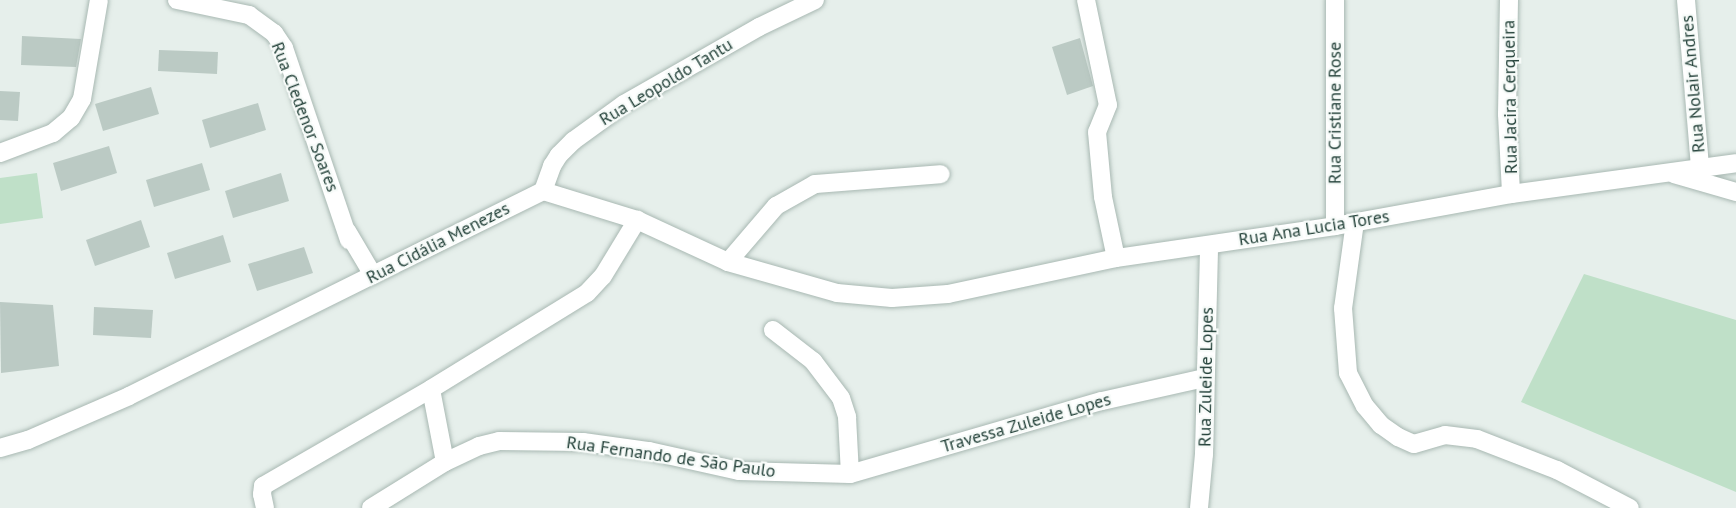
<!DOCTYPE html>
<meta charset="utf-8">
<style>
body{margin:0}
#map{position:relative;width:1736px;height:508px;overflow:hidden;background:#e6efeb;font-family:"PT Sans",sans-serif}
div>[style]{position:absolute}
.green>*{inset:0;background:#bfe0c8}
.building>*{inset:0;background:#bbcac4}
.roads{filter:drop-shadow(0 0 2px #a8b8b2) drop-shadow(0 0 2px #a8b8b2)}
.street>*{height:18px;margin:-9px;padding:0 9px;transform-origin:9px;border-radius:9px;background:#fff}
.secondary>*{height:18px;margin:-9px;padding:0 9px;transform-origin:9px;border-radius:9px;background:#fff}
span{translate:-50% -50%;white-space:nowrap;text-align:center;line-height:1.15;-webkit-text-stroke:4.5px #f7fbf9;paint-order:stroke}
.street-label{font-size:18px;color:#24423a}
</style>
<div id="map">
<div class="green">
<i style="clip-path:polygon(37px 173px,43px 218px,0 224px,0 178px)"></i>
<i style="clip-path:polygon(1584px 274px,1736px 320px,1736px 492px,1521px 402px)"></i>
</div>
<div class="building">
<i style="clip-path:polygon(22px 36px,81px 39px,76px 67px,21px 65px)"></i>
<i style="clip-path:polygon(1080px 38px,1093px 86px,1067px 95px,1052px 47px)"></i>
<i style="clip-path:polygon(159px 50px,218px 52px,217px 74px,158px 71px)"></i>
<i style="clip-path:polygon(151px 87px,159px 114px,103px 131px,95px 104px)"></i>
<i style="clip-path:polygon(0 91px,20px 92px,18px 121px,0 120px)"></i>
<i style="clip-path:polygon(258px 103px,266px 130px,210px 148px,202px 120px)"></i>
<i style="clip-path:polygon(109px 146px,117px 173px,61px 191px,53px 163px)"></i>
<i style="clip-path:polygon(202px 163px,210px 190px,154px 207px,146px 180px)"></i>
<i style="clip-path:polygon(281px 173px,289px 201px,233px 218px,225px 191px)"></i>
<i style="clip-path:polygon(141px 220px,150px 247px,95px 266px,86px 240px)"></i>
<i style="clip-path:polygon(223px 235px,231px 262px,175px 279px,167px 253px)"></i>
<i style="clip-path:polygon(304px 247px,313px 273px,257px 291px,248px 264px)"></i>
<i style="clip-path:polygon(0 302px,53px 305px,59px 366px,1px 373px)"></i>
<i style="clip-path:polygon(94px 307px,153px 310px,151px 338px,93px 335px)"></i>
</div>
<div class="roads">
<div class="street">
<i style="left:1086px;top:0;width:107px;rotate:78.2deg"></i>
<i style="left:1108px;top:105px;width:29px;rotate:112deg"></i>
<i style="left:1097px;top:132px;width:65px;rotate:84.7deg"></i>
<i style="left:1103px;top:197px;width:62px;rotate:78deg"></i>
<i style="left:1509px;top:0;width:114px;rotate:91deg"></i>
<i style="left:1507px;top:114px;width:80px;rotate:87.1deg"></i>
<i style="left:1686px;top:0;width:169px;rotate:85.2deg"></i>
<i style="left:0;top:153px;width:57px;rotate:-20.7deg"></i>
<i style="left:53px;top:133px;width:23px;rotate:-40deg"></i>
<i style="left:71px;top:118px;width:22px;rotate:-60deg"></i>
<i style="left:82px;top:99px;width:100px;rotate:-80.3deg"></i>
<i style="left:1674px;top:174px;width:65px;rotate:16.2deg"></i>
<i style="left:543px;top:191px;width:27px;rotate:-70deg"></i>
<i style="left:552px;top:166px;width:13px;rotate:-58deg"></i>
<i style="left:559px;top:155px;width:20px;rotate:-45deg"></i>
<i style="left:573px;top:141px;width:63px;rotate:-36deg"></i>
<i style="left:624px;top:104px;width:155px;rotate:-29.7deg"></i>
<i style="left:759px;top:27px;width:62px;rotate:-25.7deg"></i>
<i style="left:1355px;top:222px;width:87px;rotate:97.9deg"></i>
<i style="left:1343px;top:308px;width:65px;rotate:85.6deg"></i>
<i style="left:1348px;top:373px;width:37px;rotate:63deg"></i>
<i style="left:1365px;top:406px;width:25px;rotate:50deg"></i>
<i style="left:1381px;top:425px;width:21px;rotate:35deg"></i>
<i style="left:1398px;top:437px;width:17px;rotate:24deg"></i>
<i style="left:1414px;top:444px;width:32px;rotate:-16deg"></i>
<i style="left:1445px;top:435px;width:32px;rotate:7deg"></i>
<i style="left:1477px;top:439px;width:86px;rotate:21.2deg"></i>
<i style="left:1557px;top:470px;width:82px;rotate:27.5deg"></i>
<i style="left:1335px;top:226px;width:226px;rotate:-90deg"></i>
<i style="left:728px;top:262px;width:74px;rotate:-49.4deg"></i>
<i style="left:776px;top:206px;width:45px;rotate:-29.4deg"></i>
<i style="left:815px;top:184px;width:126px;rotate:-4.5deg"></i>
<i style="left:373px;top:275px;width:190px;rotate:-26.3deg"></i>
<i style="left:543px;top:191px;width:98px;rotate:17.1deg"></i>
<i style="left:637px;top:220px;width:100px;rotate:24.8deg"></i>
<i style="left:728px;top:262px;width:113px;rotate:15.9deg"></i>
<i style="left:837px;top:293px;width:55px;rotate:5.2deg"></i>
<i style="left:892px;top:298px;width:56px;rotate:-4.1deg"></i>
<i style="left:948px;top:294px;width:172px;rotate:-12.1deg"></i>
<i style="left:1116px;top:258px;width:221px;rotate:-8.3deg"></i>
<i style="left:1335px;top:226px;width:179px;rotate:-10.3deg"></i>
<i style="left:1511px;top:194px;width:227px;rotate:-7.8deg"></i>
<i style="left:773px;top:330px;width:51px;rotate:37.8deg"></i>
<i style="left:813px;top:361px;width:46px;rotate:52.9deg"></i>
<i style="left:841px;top:398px;width:20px;rotate:72deg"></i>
<i style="left:847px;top:417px;width:57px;rotate:87deg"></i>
<i style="left:445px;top:462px;width:74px;rotate:-100.9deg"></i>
<i style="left:431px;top:389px;width:183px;rotate:-31.6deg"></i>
<i style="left:587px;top:293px;width:23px;rotate:-47deg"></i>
<i style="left:603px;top:276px;width:66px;rotate:-58.7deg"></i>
<i style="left:265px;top:508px;width:14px;rotate:-102deg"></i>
<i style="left:262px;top:494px;width:8px;rotate:-83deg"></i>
<i style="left:263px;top:486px;width:194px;rotate:-30deg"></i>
<i style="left:371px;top:508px;width:87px;rotate:-31.9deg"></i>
<i style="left:445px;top:462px;width:38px;rotate:-25deg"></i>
<i style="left:479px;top:446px;width:21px;rotate:-14deg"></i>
<i style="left:499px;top:441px;width:84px;rotate:0.7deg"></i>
<i style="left:583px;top:442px;width:67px;rotate:7.8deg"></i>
<i style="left:649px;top:451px;width:92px;rotate:12.5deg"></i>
<i style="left:739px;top:471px;width:111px;rotate:1.5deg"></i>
<i style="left:850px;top:474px;width:262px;rotate:-16.2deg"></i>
<i style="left:1102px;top:401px;width:105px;rotate:-12.7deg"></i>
<i style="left:1199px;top:508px;width:54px;rotate:-84.7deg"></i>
<i style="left:1204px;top:454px;width:209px;rotate:-88.6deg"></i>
</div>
<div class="secondary">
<i style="left:177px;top:0;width:74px;rotate:11.8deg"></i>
<i style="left:249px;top:15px;width:31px;rotate:36deg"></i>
<i style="left:274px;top:33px;width:18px;rotate:56deg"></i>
<i style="left:284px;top:48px;width:203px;rotate:71.3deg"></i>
<i style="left:0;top:448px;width:29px;rotate:-16deg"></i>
<i style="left:28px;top:440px;width:110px;rotate:-23.5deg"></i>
<i style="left:129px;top:396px;width:272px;rotate:-26.4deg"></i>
<i style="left:373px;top:275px;width:51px;rotate:-120.6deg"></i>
</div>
</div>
<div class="street-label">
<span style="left:666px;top:82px;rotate:-31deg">Rua Leopoldo Tantu</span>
<span style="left:1693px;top:84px;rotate:-95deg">Rua Nolair Andres</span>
<span style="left:1510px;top:97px;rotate:-91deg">Rua Jacira Cerqueira</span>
<span style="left:1335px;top:113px;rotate:-90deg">Rua Cristiane Rose</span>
<span style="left:305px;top:117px;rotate:69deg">Rua Cledenor Soares</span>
<span style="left:1314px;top:228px;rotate:-9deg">Rua Ana Lucia Tores</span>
<span style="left:438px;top:243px;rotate:-27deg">Rua Cidália Menezes</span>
<span style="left:1206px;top:377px;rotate:-89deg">Rua Zuleide Lopes</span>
<span style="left:1026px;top:423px;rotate:-16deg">Travessa Zuleide Lopes</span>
<span style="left:671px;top:457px;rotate:8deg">Rua Fernando de São Paulo</span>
</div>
</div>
